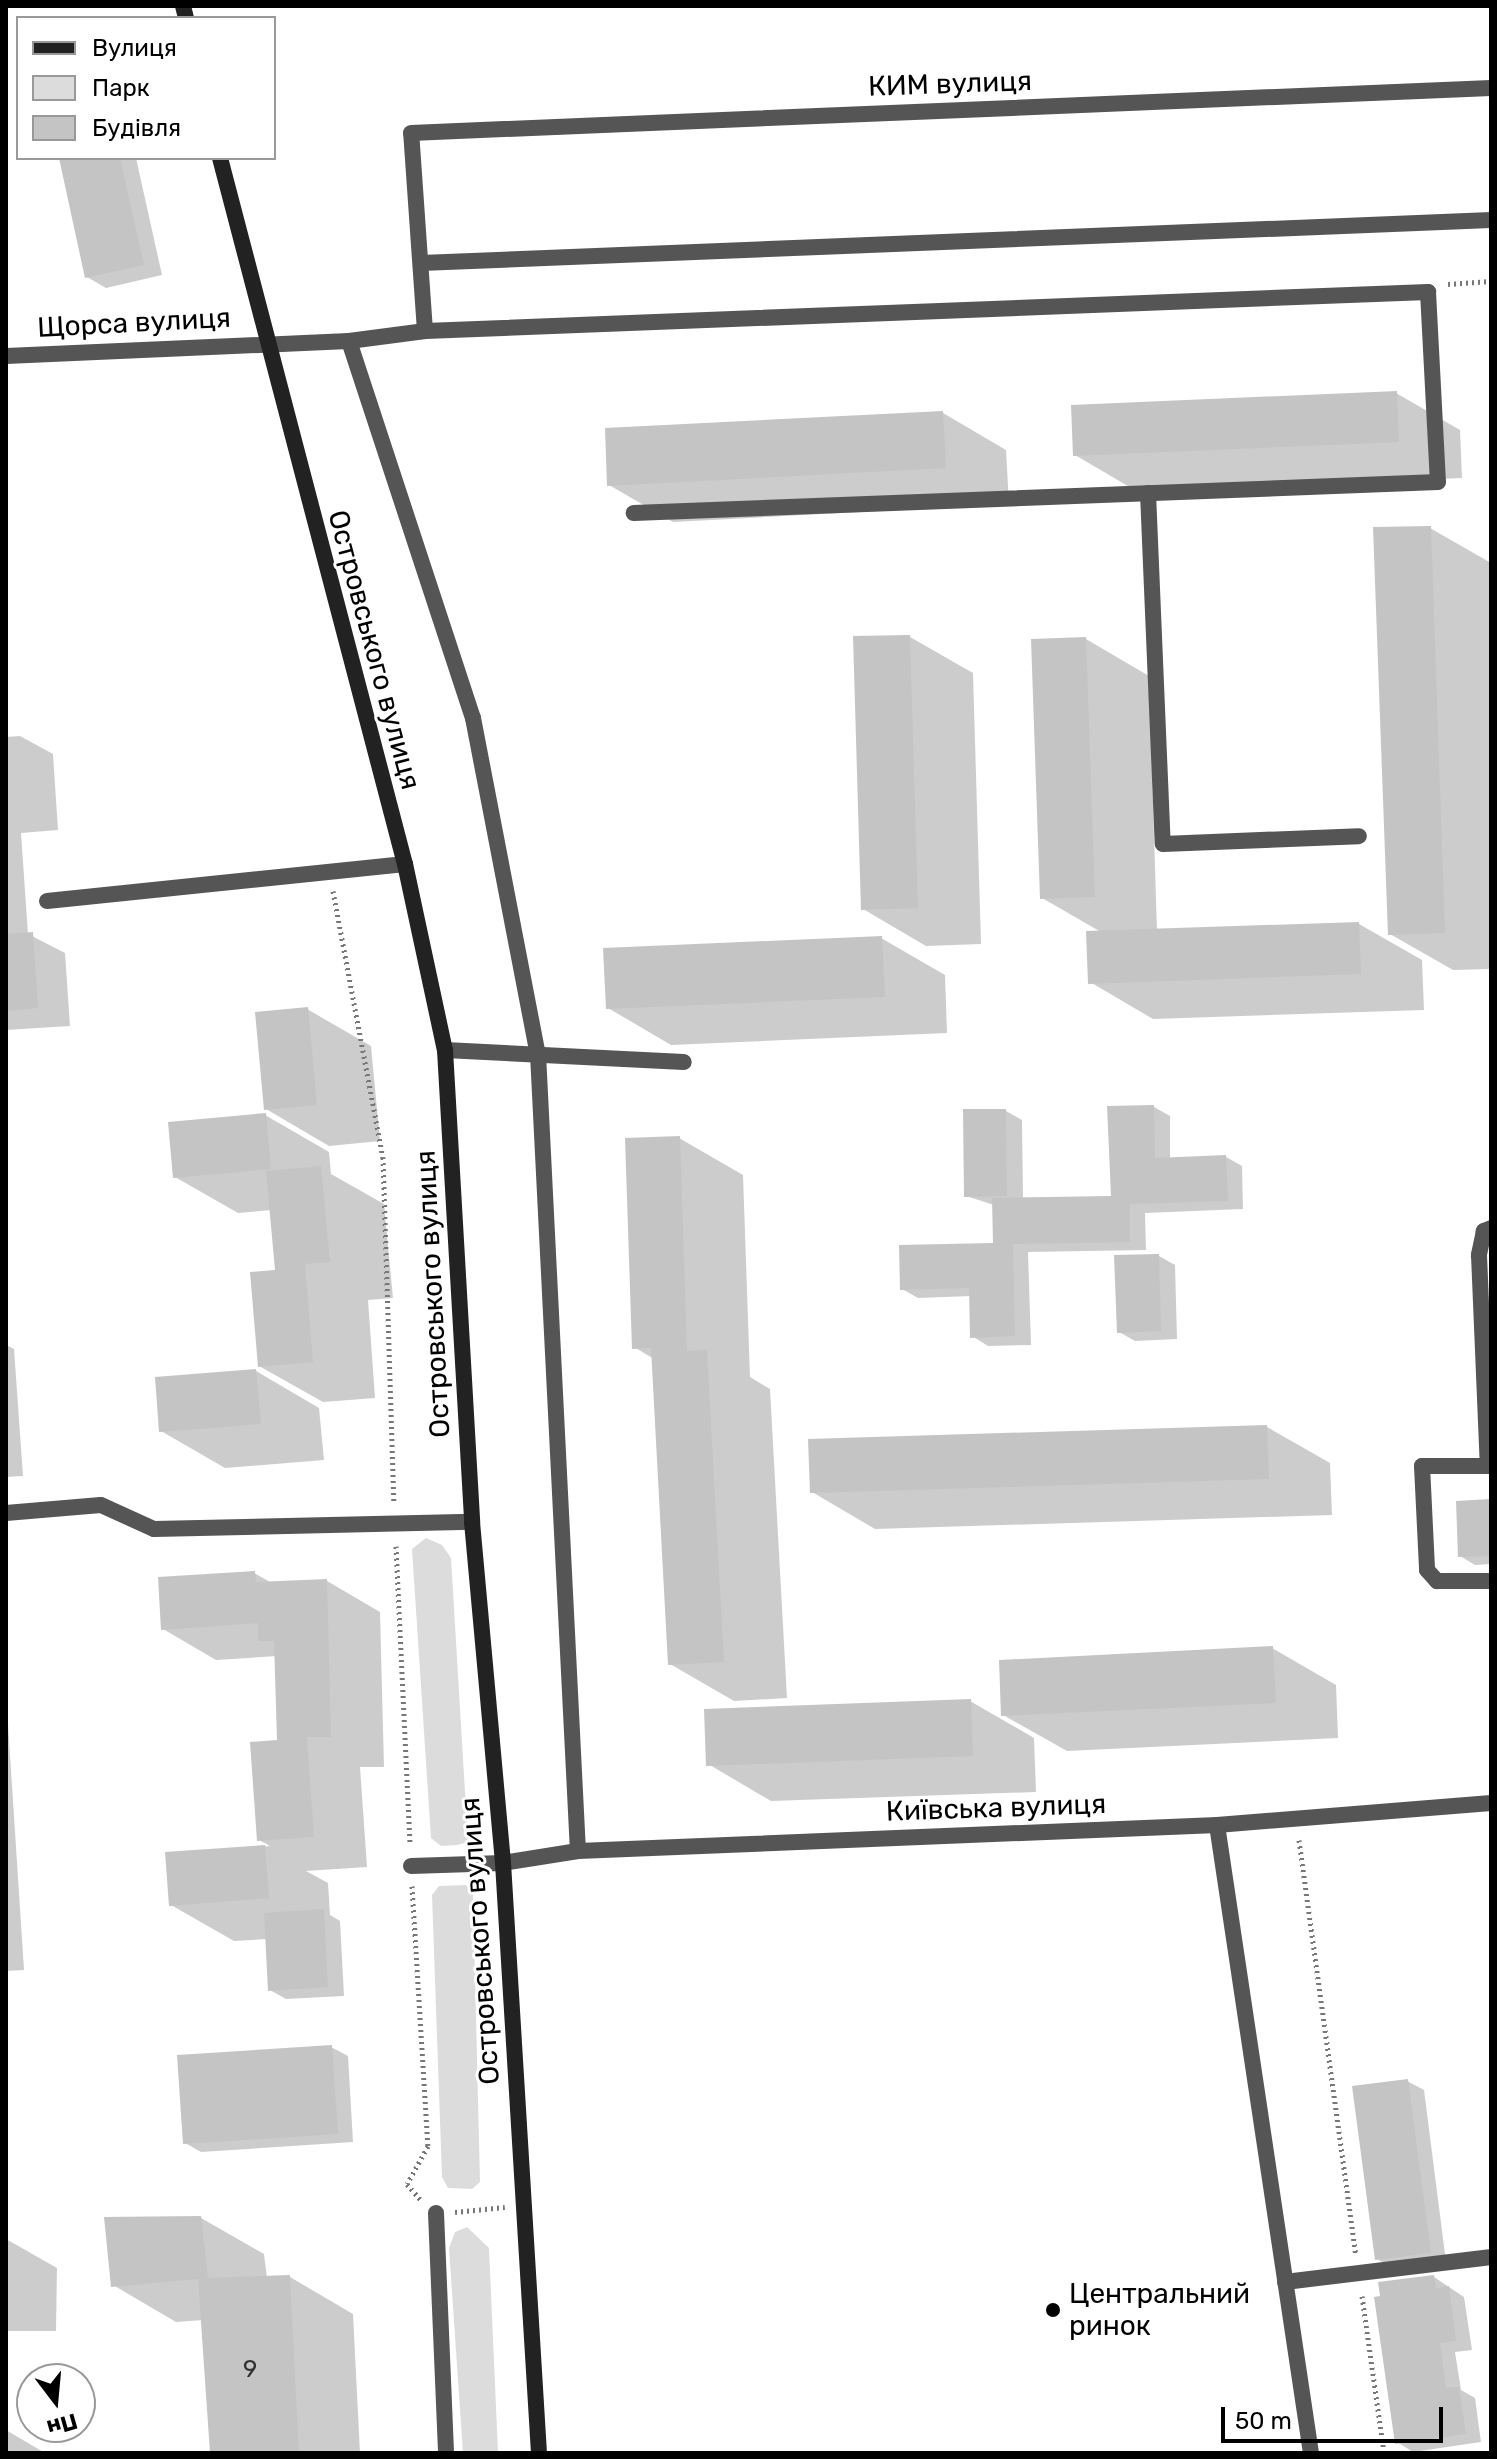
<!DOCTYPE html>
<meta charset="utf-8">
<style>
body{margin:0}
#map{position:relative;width:1497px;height:2459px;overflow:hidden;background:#fff;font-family:Rubik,sans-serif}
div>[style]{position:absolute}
.green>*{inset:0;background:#dcdcdc}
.shadow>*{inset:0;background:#0003}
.building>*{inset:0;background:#c4c4c4}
.path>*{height:5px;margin-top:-2.5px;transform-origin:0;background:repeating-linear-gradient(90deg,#777 0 2px,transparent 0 6px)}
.service>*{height:16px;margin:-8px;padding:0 8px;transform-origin:8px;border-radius:8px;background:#555}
.minor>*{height:16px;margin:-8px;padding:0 8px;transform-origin:8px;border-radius:8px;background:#555}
.secondary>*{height:16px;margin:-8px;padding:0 8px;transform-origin:8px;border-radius:8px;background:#222}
.dots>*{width:22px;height:22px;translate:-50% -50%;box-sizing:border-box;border:4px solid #fff;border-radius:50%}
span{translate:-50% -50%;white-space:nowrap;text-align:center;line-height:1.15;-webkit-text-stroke:6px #fff;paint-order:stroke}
.number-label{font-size:24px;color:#313131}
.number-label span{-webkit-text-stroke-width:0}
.street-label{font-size:28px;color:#000}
.poi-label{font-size:28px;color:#000}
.left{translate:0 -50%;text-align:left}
.frame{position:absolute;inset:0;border:8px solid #000;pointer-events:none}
.legend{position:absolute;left:16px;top:16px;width:260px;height:144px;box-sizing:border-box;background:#fff;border:2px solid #999;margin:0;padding:10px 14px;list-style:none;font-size:24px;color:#000}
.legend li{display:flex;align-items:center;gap:16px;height:40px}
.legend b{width:40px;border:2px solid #999}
.north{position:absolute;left:16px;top:2363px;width:80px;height:80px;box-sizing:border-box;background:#fff;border:2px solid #999;border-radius:50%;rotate:164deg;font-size:22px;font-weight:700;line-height:32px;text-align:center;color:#000}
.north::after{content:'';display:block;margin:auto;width:28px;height:36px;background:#000;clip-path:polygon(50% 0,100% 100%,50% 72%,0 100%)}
.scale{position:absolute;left:1221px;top:2407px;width:222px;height:36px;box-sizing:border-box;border:4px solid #000;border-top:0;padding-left:10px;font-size:24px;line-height:28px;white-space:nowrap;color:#000;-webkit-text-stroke:6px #fff;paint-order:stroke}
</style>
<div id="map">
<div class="green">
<i style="clip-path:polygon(426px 1538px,442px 1545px,451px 1558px,468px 1842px,457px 1845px,441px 1846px,431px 1838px,412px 1549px)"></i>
<i style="clip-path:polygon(466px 1885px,473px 1892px,480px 2182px,472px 2189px,448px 2188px,442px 2177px,432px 1895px,439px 1886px)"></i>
<i style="clip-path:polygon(467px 2227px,489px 2248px,498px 2453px,463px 2453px,449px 2248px,455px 2232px)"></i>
</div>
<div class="shadow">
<i style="clip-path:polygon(61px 158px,136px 158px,162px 275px,106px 288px,87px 277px)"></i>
<i style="clip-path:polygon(1396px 393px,1460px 430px,1462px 478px,1138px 492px,1075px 455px)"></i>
<i style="clip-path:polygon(943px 413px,1006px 450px,1009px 504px,673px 522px,609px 485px)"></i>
<i style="clip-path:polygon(1430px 528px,1491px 563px,1491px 969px,1453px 970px,1390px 934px)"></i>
<i style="clip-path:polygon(910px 637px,973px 673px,981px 944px,926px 946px,863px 909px)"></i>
<i style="clip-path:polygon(1086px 639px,1149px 676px,1157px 931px,1359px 924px,1422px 960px,1424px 1010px,1153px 1019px,1090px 982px,1101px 932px,1042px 898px)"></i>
<i style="clip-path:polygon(20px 736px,53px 754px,58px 830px,21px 833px,28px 934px,65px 953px,70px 1026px,6px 1030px,6px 737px)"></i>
<i style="clip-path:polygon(881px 938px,945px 975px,947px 1033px,671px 1045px,608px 1008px)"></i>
<i style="clip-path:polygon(307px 1009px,371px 1046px,380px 1141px,329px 1146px,266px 1109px)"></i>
<i style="clip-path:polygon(1154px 1107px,1170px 1116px,1170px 1159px,1226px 1157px,1242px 1166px,1243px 1209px,1145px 1213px,1146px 1250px,1028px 1252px,1031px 1345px,988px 1346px,972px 1336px,971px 1296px,918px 1298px,902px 1289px,995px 1245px,994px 1205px,966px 1196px,1006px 1111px,1022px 1120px,1023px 1199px,1113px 1198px)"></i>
<i style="clip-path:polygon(265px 1115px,329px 1152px,331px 1174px,384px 1204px,393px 1298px,368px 1300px,375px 1398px,323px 1402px,259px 1366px,277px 1272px,272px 1210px,238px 1213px,175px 1177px)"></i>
<i style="clip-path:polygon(679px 1138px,743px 1175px,750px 1377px,770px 1389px,787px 1698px,734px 1701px,670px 1664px,654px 1359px,634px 1347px)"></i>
<i style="clip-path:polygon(1159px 1256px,1175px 1265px,1177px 1339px,1135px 1341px,1119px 1332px)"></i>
<i style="clip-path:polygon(6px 1345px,14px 1349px,23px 1476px,6px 1477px)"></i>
<i style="clip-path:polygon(256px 1371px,319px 1408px,324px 1460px,225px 1468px,161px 1431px)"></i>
<i style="clip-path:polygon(1267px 1427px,1330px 1463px,1332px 1515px,875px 1529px,812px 1492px)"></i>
<i style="clip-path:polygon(1491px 1501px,1491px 1564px,1475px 1565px,1460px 1556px)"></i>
<i style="clip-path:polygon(254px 1573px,272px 1583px,327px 1581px,380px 1612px,384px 1767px,360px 1767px,367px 1867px,306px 1871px,328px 1883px,330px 1915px,340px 1921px,344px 1996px,286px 1999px,270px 1990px,267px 1939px,234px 1941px,171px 1905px,167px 1854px,270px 1846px,259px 1840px,279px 1742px,277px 1656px,216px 1660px,163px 1629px)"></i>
<i style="clip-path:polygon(1272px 1648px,1336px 1685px,1338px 1738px,1067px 1751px,1003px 1715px)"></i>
<i style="clip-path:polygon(6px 1693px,24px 1970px,6px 1971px)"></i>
<i style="clip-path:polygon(970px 1701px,1034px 1738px,1036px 1792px,771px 1801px,708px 1764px)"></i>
<i style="clip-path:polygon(331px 2047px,348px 2056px,353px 2142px,201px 2152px,185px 2143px)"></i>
<i style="clip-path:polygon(1407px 2081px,1424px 2090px,1446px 2262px,1393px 2268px,1377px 2259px)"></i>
<i style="clip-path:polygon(201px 2218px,264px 2254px,267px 2278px,290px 2277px,353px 2314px,360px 2453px,212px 2453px,203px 2320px,176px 2322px,113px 2285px)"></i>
<i style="clip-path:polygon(6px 2239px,57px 2268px,56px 2331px,6px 2331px)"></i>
<i style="clip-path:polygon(1434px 2277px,1464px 2297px,1472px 2350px,1455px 2352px,1461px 2390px,1475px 2398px,1481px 2442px,1413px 2452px,1397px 2442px)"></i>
<i style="clip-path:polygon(6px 2430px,45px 2453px,6px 2453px)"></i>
</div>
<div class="building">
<i style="clip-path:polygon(59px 158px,120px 158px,144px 265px,85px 278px)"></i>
<i style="clip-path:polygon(1397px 391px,1399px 442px,1073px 456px,1071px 405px)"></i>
<i style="clip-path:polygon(943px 411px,946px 468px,607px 486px,605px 428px)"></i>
<i style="clip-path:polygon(1431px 526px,1445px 933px,1388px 935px,1373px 527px)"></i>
<i style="clip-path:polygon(910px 635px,918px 908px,861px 910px,853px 636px)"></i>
<i style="clip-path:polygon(1086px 637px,1095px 897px,1040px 899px,1031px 639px)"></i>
<i style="clip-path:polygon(1359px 922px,1361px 974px,1088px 984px,1086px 931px)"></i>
<i style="clip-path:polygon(33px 932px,38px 1008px,6px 1011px,6px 934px)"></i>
<i style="clip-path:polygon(882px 936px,885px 997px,606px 1009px,603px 948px)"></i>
<i style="clip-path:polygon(308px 1007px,317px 1105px,264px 1110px,255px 1012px)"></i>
<i style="clip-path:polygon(1154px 1105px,1155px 1158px,1226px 1155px,1228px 1201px,1130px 1204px,1130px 1242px,1013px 1244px,1015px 1336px,970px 1338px,969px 1288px,900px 1290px,899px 1245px,993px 1243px,992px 1198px,1111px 1196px,1107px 1106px)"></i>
<i style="clip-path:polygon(963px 1109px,1006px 1109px,1007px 1196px,964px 1197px)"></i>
<i style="clip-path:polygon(266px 1113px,271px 1169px,173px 1178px,168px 1122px)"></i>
<i style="clip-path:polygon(680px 1136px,687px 1351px,707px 1350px,724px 1662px,668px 1665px,651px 1348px,632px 1349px,625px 1138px)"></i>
<i style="clip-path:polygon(321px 1166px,330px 1262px,305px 1264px,313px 1362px,258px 1367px,250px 1272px,275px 1270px,266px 1171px)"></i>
<i style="clip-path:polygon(1159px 1254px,1161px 1331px,1117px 1333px,1114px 1255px)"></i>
<i style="clip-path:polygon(256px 1369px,261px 1424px,159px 1432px,155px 1377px)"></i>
<i style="clip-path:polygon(1267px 1425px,1269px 1479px,810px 1493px,808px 1439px)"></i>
<i style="clip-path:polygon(1491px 1499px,1491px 1556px,1458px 1557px,1456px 1501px)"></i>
<i style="clip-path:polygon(255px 1571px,256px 1582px,327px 1579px,331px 1737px,307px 1737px,314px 1837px,257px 1841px,250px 1742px,277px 1740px,274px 1641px,258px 1641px,258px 1623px,161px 1630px,158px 1577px)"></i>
<i style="clip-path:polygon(1273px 1646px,1276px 1703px,1001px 1716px,999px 1660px)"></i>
<i style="clip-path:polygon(971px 1699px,973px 1756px,706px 1766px,704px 1709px)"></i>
<i style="clip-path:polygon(265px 1845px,269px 1898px,169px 1906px,165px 1852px)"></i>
<i style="clip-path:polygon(324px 1909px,328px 1987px,268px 1991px,264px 1913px)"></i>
<i style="clip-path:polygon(332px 2045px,338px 2134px,183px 2144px,177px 2055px)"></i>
<i style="clip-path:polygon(1408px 2079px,1431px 2253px,1375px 2260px,1352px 2086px)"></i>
<i style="clip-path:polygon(201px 2216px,208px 2278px,290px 2275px,299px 2453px,210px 2453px,198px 2279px,111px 2287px,104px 2217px)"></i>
<i style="clip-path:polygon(1434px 2275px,1436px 2288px,1449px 2286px,1456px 2341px,1440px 2343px,1446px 2388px,1459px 2387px,1466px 2434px,1395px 2444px,1374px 2297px,1380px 2296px,1378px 2282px)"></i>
</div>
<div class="path">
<i style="left:1448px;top:284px;width:43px;rotate:-4deg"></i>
<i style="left:333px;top:891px;width:271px;rotate:79.4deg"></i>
<i style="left:383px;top:1157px;width:347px;rotate:88.2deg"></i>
<i style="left:396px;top:1546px;width:298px;rotate:87.3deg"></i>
<i style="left:1299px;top:1840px;width:418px;rotate:82.2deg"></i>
<i style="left:412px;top:1886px;width:260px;rotate:86.5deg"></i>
<i style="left:428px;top:2146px;width:43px;rotate:118.9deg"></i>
<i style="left:407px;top:2184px;width:23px;rotate:49deg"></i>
<i style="left:455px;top:2212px;width:50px;rotate:-5.7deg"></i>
<i style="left:1362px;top:2296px;width:159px;rotate:82deg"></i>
</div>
<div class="service">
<i style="left:425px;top:331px;width:1004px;rotate:-2.23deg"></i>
<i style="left:1428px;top:292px;width:190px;rotate:87deg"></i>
<i style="left:1438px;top:482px;width:805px;rotate:177.79deg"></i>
<i style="left:349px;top:341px;width:397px;rotate:71.8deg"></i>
<i style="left:473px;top:718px;width:342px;rotate:79.1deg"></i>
<i style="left:538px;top:1054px;width:798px;rotate:87.13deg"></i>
<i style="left:1148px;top:493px;width:351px;rotate:87.6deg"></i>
<i style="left:1163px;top:844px;width:196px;rotate:-2.3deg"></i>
<i style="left:1491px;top:1228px;width:8px;rotate:157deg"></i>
<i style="left:1484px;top:1231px;width:25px;rotate:102deg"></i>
<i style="left:1479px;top:1255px;width:211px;rotate:87.6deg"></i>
<i style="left:1488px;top:1466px;width:66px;rotate:180deg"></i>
<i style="left:1422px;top:1466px;width:104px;rotate:87.2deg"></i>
<i style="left:1427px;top:1570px;width:15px;rotate:48deg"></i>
<i style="left:1437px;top:1581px;width:54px"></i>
<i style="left:411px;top:1866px;width:92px;rotate:-1.9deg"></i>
<i style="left:436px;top:2213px;width:240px;rotate:87.6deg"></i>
<i style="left:1285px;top:2282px;width:208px;rotate:-6.9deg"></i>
</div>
<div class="minor">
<i style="left:421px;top:263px;width:1071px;rotate:-2.3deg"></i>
<i style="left:6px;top:356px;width:343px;rotate:-2.5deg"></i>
<i style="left:349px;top:341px;width:77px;rotate:-7.5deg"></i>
<i style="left:425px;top:331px;width:198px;rotate:-94deg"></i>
<i style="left:411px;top:133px;width:1081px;rotate:-2.39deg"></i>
<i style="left:47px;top:901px;width:360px;rotate:-5.9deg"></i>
<i style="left:445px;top:1050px;width:239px;rotate:2.9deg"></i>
<i style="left:6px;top:1513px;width:95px;rotate:-4.8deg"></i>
<i style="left:101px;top:1505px;width:58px;rotate:24.4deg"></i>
<i style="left:154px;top:1529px;width:318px;rotate:-1.3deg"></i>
<i style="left:1217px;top:1825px;width:635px;rotate:81.49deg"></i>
<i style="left:503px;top:1863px;width:76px;rotate:-9.1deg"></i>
<i style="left:578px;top:1851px;width:640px;rotate:-2.33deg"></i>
<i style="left:1217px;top:1825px;width:275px;rotate:-4.6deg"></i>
</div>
<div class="secondary">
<i style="left:183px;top:6px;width:12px;rotate:76deg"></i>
<i style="left:220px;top:158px;width:730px;rotate:75.32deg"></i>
<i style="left:405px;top:864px;width:190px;rotate:77.9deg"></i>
<i style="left:445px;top:1050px;width:473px;rotate:86.7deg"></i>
<i style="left:472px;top:1522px;width:342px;rotate:84.8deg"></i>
<i style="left:503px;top:1863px;width:591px;rotate:86.51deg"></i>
</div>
<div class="dots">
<i style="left:1053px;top:2310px;background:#000"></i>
</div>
<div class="number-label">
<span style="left:250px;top:2370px">9</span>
</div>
<div class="street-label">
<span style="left:950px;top:84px;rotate:-2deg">КИМ вулиця</span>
<span style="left:134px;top:323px;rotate:-3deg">Щорса вулиця</span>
<span style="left:374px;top:650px;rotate:75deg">Островського вулиця</span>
<span style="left:433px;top:1294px;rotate:-93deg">Островського вулиця</span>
<span style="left:996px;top:1808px;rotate:-2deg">Київська вулиця</span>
<span style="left:480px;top:1941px;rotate:-94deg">Островського вулиця</span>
</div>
<div class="poi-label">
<span class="left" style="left:1069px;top:2310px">Центральний<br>ринок</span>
</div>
<div class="frame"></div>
<ul class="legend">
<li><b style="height:10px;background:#222"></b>Вулиця</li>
<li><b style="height:22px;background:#dcdcdc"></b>Парк</li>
<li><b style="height:22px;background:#c4c4c4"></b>Будівля</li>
</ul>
<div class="north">Пн</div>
<div class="scale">50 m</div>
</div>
